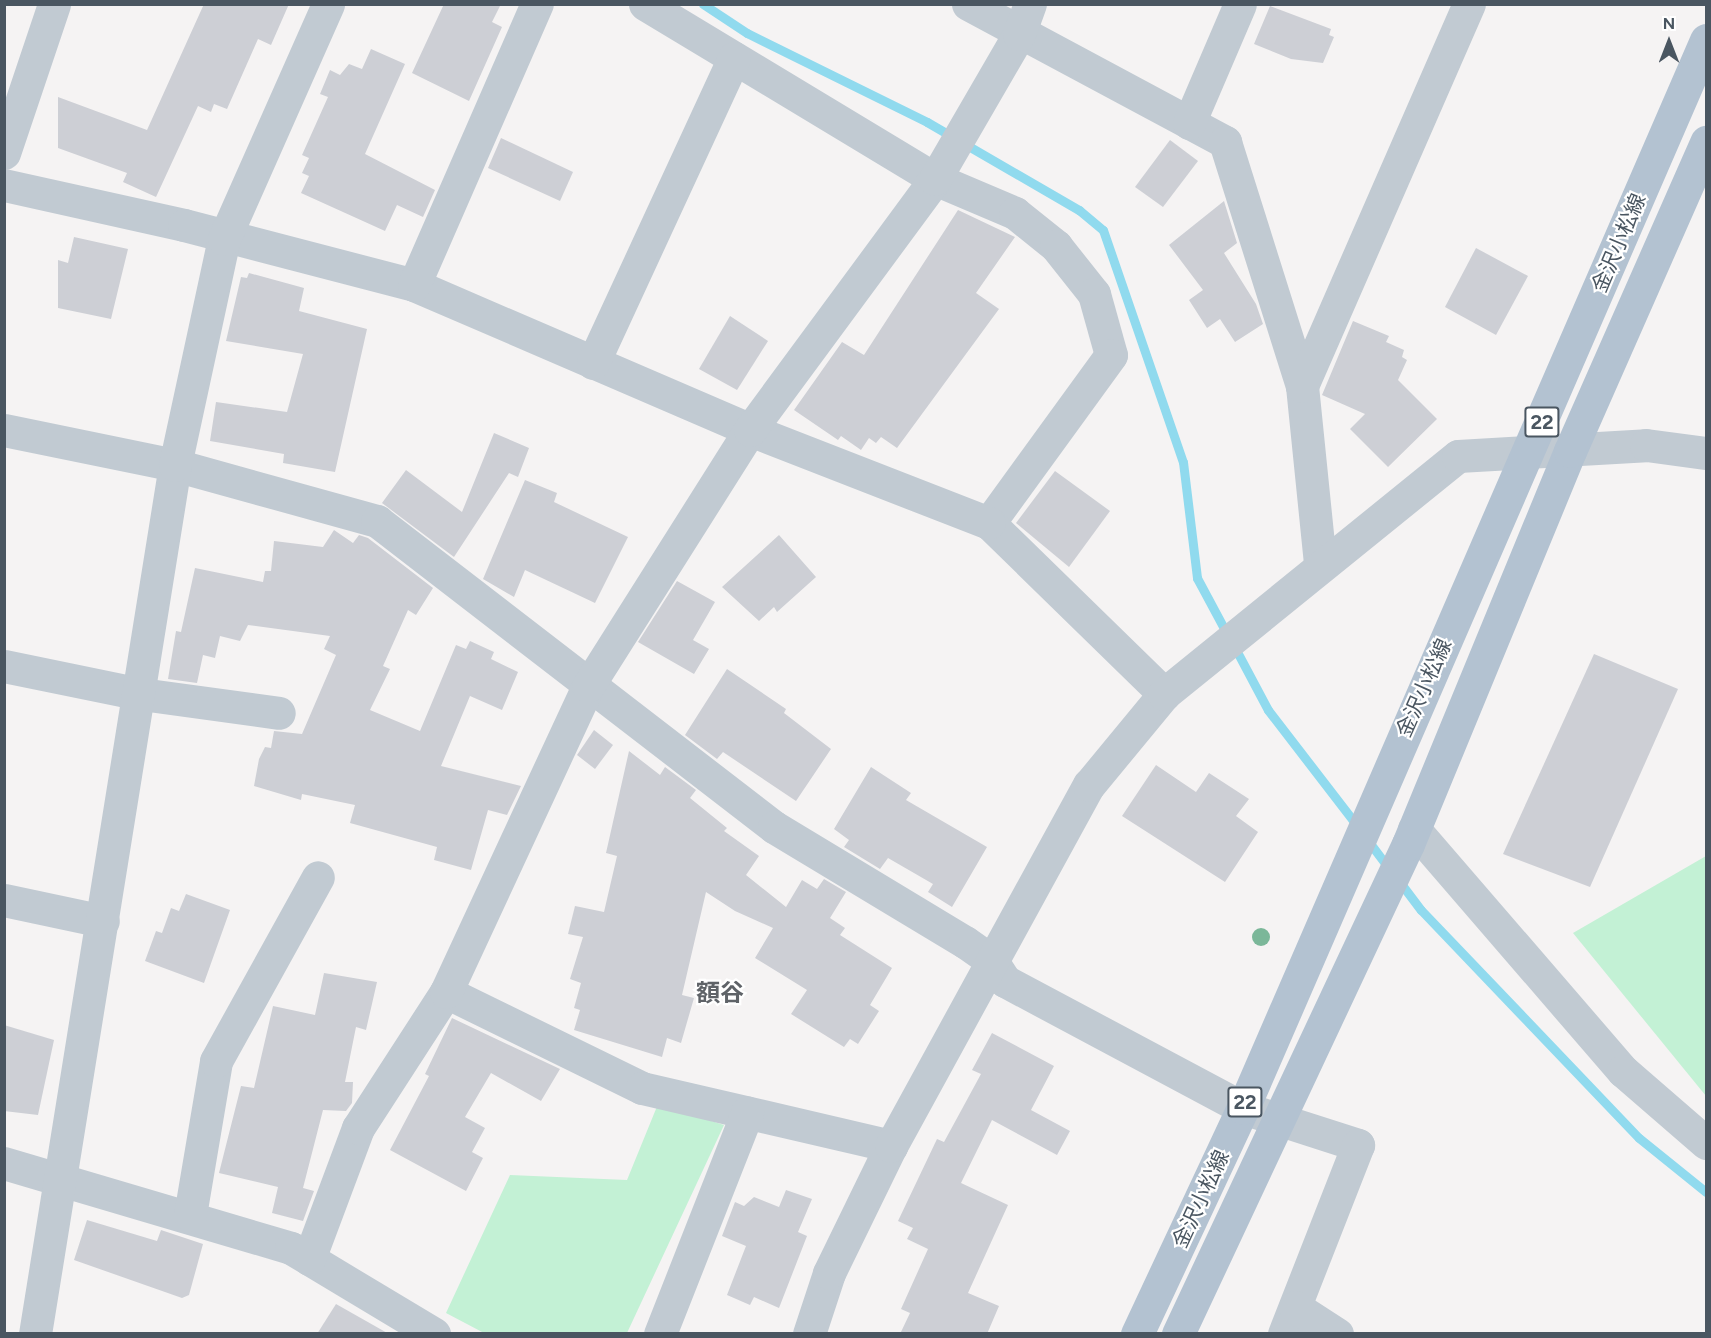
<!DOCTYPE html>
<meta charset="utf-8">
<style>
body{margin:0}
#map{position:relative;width:1711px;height:1338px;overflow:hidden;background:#f5f3f3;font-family:Figtree,"Noto Sans JP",sans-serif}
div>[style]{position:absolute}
.green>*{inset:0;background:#c3f1d5}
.stream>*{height:9px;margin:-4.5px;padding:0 4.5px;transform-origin:4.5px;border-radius:4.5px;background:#90daee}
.building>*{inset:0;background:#cdcfd5}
.minor>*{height:33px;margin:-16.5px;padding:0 16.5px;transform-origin:16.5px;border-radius:16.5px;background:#c1cad2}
.major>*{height:33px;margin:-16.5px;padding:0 16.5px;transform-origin:16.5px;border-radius:16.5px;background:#b3c2d1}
.trees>*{width:18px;height:18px;margin:-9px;border-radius:50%;background:#7bb799}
span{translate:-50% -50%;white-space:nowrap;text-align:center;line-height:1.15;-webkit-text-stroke:4.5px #fff;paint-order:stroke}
.shield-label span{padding:2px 4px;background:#fff;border:2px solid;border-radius:4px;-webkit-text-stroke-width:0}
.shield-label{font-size:20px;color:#4a5661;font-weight:700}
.street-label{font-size:21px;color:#4a5661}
.quarter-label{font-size:24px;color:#5f6368;font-weight:700}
.frame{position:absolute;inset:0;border:6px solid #4a5661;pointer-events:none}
.north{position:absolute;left:1639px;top:12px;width:60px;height:60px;-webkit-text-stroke:4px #fff;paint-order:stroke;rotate:0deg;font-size:16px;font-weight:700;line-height:24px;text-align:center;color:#4a5661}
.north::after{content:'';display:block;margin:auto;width:21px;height:27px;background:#4a5661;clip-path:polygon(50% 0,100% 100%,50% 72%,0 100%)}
</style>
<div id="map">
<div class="green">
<i style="clip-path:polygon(1706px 856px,1706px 1096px,1573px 933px)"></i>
<i style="clip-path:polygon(658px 1104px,724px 1125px,627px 1333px,484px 1333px,446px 1313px,510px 1175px,627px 1180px)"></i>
</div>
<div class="stream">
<i style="left:703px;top:4px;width:53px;rotate:33.4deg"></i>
<i style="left:747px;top:33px;width:201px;rotate:26.3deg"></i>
<i style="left:927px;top:122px;width:176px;rotate:30.1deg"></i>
<i style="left:1079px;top:210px;width:31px;rotate:40deg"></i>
<i style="left:1103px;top:230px;width:245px;rotate:71deg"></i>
<i style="left:1183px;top:462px;width:117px;rotate:83.1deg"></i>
<i style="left:1197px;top:578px;width:64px;rotate:61.8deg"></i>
<i style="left:1234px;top:646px;width:72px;rotate:62deg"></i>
<i style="left:1268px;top:710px;width:148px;rotate:52.4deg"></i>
<i style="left:1366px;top:838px;width:38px;rotate:53deg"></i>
<i style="left:1399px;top:881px;width:36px;rotate:53deg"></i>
<i style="left:1421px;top:910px;width:315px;rotate:46.3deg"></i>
<i style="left:1639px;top:1138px;width:86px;rotate:38.9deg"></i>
</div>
<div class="building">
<i style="clip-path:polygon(204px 4px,289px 4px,271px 45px,258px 39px,227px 109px,214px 104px,211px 112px,198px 106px,156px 197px,123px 182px,127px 173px,58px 148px,58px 97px,147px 130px)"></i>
<i style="clip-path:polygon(444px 4px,501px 4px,492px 22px,502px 27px,469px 101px,412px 73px)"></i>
<i style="clip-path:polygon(1270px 6px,1331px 29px,1329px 35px,1334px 37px,1323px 63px,1291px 59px,1254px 44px)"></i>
<i style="clip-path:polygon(371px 49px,405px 64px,365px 154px,435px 190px,423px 217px,397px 205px,385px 231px,301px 193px,309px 176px,302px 173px,309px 158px,302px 155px,328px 97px,320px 94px,330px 70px,340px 75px,349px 64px,362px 69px)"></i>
<i style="clip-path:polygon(501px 138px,573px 172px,560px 201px,488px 168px)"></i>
<i style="clip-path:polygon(1170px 140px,1198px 161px,1163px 207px,1135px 187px)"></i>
<i style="clip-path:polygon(1224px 201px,1237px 243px,1224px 253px,1256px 304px,1263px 324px,1235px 342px,1220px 319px,1207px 328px,1189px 300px,1203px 290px,1169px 245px)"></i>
<i style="clip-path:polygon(958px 210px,1015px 237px,976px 293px,999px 309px,897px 448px,881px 437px,876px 443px,869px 438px,861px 450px,841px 436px,838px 440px,794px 410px,842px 342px,864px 355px)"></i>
<i style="clip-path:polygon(74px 237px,128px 249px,111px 319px,58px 308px,58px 260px,68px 263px)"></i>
<i style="clip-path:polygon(1476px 248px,1528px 276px,1496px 335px,1445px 307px)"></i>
<i style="clip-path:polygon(249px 273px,304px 288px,299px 311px,367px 329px,335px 472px,283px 463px,284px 454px,210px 441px,216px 402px,287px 412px,303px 354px,226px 341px,241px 277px,247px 278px)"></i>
<i style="clip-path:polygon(730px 316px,768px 341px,737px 390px,699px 369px)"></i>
<i style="clip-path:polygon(1353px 321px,1389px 336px,1386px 342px,1404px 350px,1402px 357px,1407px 360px,1398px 380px,1437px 419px,1388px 467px,1350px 429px,1365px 414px,1322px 395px)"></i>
<i style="clip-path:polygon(494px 433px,529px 448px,518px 477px,509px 473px,454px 557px,382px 503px,406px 470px,462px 512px)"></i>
<i style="clip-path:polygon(1055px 471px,1110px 511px,1069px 567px,1016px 523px)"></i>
<i style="clip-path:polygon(525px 480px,557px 493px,554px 502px,628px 537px,595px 603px,525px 570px,514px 597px,483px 579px)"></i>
<i style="clip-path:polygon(334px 530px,353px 543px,359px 535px,368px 538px,433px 588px,416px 615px,408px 610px,383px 666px,390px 669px,370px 710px,420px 731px,456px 645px,466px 649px,470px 641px,494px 652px,491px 659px,518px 672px,502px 710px,470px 696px,441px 766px,521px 786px,507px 815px,488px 810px,471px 870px,434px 860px,437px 847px,350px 823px,355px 805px,302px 794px,301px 800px,254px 786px,259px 759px,265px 747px,271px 748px,274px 731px,302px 734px,336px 655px,324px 649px,330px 636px,248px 625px,240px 641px,220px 636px,215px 658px,203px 655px,197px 683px,168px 679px,176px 631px,181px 632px,195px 568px,263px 582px,265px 571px,271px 571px,274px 541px,323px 547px)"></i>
<i style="clip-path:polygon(779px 535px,816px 577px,777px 612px,774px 607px,759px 621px,722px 587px)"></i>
<i style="clip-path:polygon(677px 581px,715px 602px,693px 640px,709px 649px,694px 674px,638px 642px)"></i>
<i style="clip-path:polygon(1594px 654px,1678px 689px,1590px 887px,1503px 854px)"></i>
<i style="clip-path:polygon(727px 669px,786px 709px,784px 713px,831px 749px,796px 801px,723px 752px,717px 759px,685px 735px)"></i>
<i style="clip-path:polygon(594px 730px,613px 745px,595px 769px,577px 755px)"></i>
<i style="clip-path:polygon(629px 751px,660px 775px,665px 767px,696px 790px,690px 798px,727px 828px,724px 831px,759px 856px,746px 875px,786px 907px,802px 880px,817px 889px,824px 879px,846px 892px,830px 918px,845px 928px,840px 935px,892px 968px,870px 1005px,879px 1011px,858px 1044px,850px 1039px,844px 1047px,791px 1014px,807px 990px,755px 958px,773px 928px,735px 911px,706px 892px,682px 995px,694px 998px,681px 1043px,667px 1038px,662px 1057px,574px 1030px,580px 1010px,574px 1008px,581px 983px,570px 979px,583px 937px,568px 934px,575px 906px,604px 912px,617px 856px,606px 853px)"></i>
<i style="clip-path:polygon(1156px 765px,1196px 792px,1209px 773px,1249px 799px,1236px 816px,1258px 832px,1225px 882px,1122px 816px)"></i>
<i style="clip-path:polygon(871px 767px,911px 793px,906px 800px,987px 847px,952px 907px,928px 892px,933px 884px,888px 858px,880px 869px,844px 847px,849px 840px,834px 829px)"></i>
<i style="clip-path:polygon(186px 894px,230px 910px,204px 983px,145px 961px,156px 931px,162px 933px,171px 908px,179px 911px)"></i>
<i style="clip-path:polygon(324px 973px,377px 982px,366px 1030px,356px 1027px,345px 1082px,353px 1082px,352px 1103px,346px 1111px,323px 1110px,303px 1188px,314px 1191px,303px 1221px,272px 1213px,278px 1187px,219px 1173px,241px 1086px,254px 1088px,273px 1006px,315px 1015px)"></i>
<i style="clip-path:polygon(452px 1018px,560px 1069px,541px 1101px,491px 1073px,465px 1117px,485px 1128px,472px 1152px,483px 1158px,466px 1191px,390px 1150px,429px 1076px,425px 1074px)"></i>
<i style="clip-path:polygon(4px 1025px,54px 1040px,38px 1115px,4px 1111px)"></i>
<i style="clip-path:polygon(992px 1033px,1054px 1066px,1031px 1110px,1070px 1131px,1057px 1155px,992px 1120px,961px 1183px,1008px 1205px,968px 1293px,999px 1306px,987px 1334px,900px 1334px,910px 1313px,901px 1309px,928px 1249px,907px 1239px,913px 1228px,898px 1221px,937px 1139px,944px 1142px,981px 1074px,972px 1070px)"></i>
<i style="clip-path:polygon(786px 1190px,812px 1199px,798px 1232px,807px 1236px,779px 1308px,754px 1297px,750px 1305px,727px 1295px,746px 1246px,722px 1236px,735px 1202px,744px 1206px,754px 1197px,779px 1207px)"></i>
<i style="clip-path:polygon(87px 1220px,157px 1241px,161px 1230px,203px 1244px,189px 1295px,182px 1298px,74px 1260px)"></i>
<i style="clip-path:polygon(336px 1304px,389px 1334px,317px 1334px)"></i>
</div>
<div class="minor">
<i style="left:645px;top:4px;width:339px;rotate:31.1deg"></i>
<i style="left:935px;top:179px;width:87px;rotate:23deg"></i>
<i style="left:1015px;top:213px;width:53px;rotate:38.8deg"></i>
<i style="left:1056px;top:246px;width:61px;rotate:51.6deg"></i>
<i style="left:1094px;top:294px;width:63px;rotate:74.4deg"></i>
<i style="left:1111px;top:355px;width:208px;rotate:126deg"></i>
<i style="left:989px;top:523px;width:245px;rotate:44.3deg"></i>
<i style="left:968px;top:4px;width:292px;rotate:28.2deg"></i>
<i style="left:1225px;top:142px;width:256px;rotate:72.5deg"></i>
<i style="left:1302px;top:386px;width:179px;rotate:84.2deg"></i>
<i style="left:1189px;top:123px;width:129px;rotate:-66.8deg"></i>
<i style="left:4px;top:153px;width:157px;rotate:-71.4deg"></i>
<i style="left:4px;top:185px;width:184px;rotate:12.5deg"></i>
<i style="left:184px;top:225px;width:238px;rotate:14.6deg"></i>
<i style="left:414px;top:285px;width:366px;rotate:23.3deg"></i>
<i style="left:750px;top:430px;width:256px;rotate:21.3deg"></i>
<i style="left:414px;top:285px;width:307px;rotate:-66.4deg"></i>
<i style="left:593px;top:363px;width:336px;rotate:-65.2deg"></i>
<i style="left:1302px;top:386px;width:417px;rotate:-66.4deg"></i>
<i style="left:4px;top:430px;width:175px;rotate:11.6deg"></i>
<i style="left:175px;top:465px;width:210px;rotate:15.5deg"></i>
<i style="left:377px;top:521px;width:501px;rotate:37.62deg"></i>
<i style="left:774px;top:827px;width:223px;rotate:31.1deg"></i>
<i style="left:965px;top:942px;width:33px;rotate:35deg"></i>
<i style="left:992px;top:961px;width:24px;rotate:57deg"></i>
<i style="left:1005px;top:981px;width:270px;rotate:28.1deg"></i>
<i style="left:1243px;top:1108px;width:121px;rotate:17.8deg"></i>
<i style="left:1358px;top:1145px;width:203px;rotate:111.4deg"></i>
<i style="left:4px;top:666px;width:140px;rotate:11.6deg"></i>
<i style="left:141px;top:694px;width:139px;rotate:7.8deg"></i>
<i style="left:1414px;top:829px;width:320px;rotate:49.2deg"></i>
<i style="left:1623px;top:1071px;width:110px;rotate:40.9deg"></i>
<i style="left:4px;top:900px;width:101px;rotate:12deg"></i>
<i style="left:446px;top:992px;width:218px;rotate:26.1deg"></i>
<i style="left:642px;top:1088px;width:256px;rotate:13.1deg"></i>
<i style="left:4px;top:1163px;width:299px;rotate:16.5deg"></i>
<i style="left:291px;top:1248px;width:167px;rotate:31deg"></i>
<i style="left:190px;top:1215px;width:156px;rotate:-80.4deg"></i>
<i style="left:216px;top:1061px;width:210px;rotate:-61deg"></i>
<i style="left:309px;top:1259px;width:140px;rotate:-69.5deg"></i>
<i style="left:358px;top:1128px;width:162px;rotate:-57.1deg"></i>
<i style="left:446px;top:992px;width:337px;rotate:-65.1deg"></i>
<i style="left:588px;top:686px;width:303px;rotate:-57.7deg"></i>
<i style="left:750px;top:430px;width:312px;rotate:-53.6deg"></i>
<i style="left:935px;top:179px;width:168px;rotate:-59.9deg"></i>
<i style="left:1019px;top:34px;width:32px;rotate:-70deg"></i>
<i style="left:1295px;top:1307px;width:50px;rotate:32.7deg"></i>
<i style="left:35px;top:1334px;width:880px;rotate:-80.85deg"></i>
<i style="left:175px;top:465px;width:231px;rotate:-77.8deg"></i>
<i style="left:224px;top:239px;width:257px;rotate:-66.1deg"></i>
<i style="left:660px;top:1334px;width:238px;rotate:-68.5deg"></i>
<i style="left:809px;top:1334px;width:64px;rotate:-71.8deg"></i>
<i style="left:829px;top:1273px;width:141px;rotate:-64deg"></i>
<i style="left:891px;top:1146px;width:412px;rotate:-61.3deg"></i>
<i style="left:1089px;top:785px;width:118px;rotate:-50.5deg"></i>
<i style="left:1164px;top:694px;width:378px;rotate:-39deg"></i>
<i style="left:1458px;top:456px;width:188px;rotate:-3.3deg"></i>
<i style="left:1646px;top:445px;width:61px;rotate:7.6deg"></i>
</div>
<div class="major">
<i style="left:1137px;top:1334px;width:250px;rotate:-64.9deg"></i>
<i style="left:1243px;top:1108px;width:1164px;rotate:-66.56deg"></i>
<i style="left:1178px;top:1334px;width:541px;rotate:-64.86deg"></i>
<i style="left:1408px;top:844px;width:425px;rotate:-67.6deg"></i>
<i style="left:1570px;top:451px;width:338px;rotate:-66.2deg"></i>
</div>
<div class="trees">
<i style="left:1261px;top:937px"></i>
</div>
<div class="shield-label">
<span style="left:1542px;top:422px">22</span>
<span style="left:1245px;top:1102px">22</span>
</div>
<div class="street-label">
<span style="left:1619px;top:243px;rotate:-67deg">金沢小松線</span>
<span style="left:1424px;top:688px;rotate:-66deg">金沢小松線</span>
<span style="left:1201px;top:1199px;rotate:-65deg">金沢小松線</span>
</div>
<div class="quarter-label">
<span style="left:720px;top:993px">額谷</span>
</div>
<div class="frame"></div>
<div class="north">N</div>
</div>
